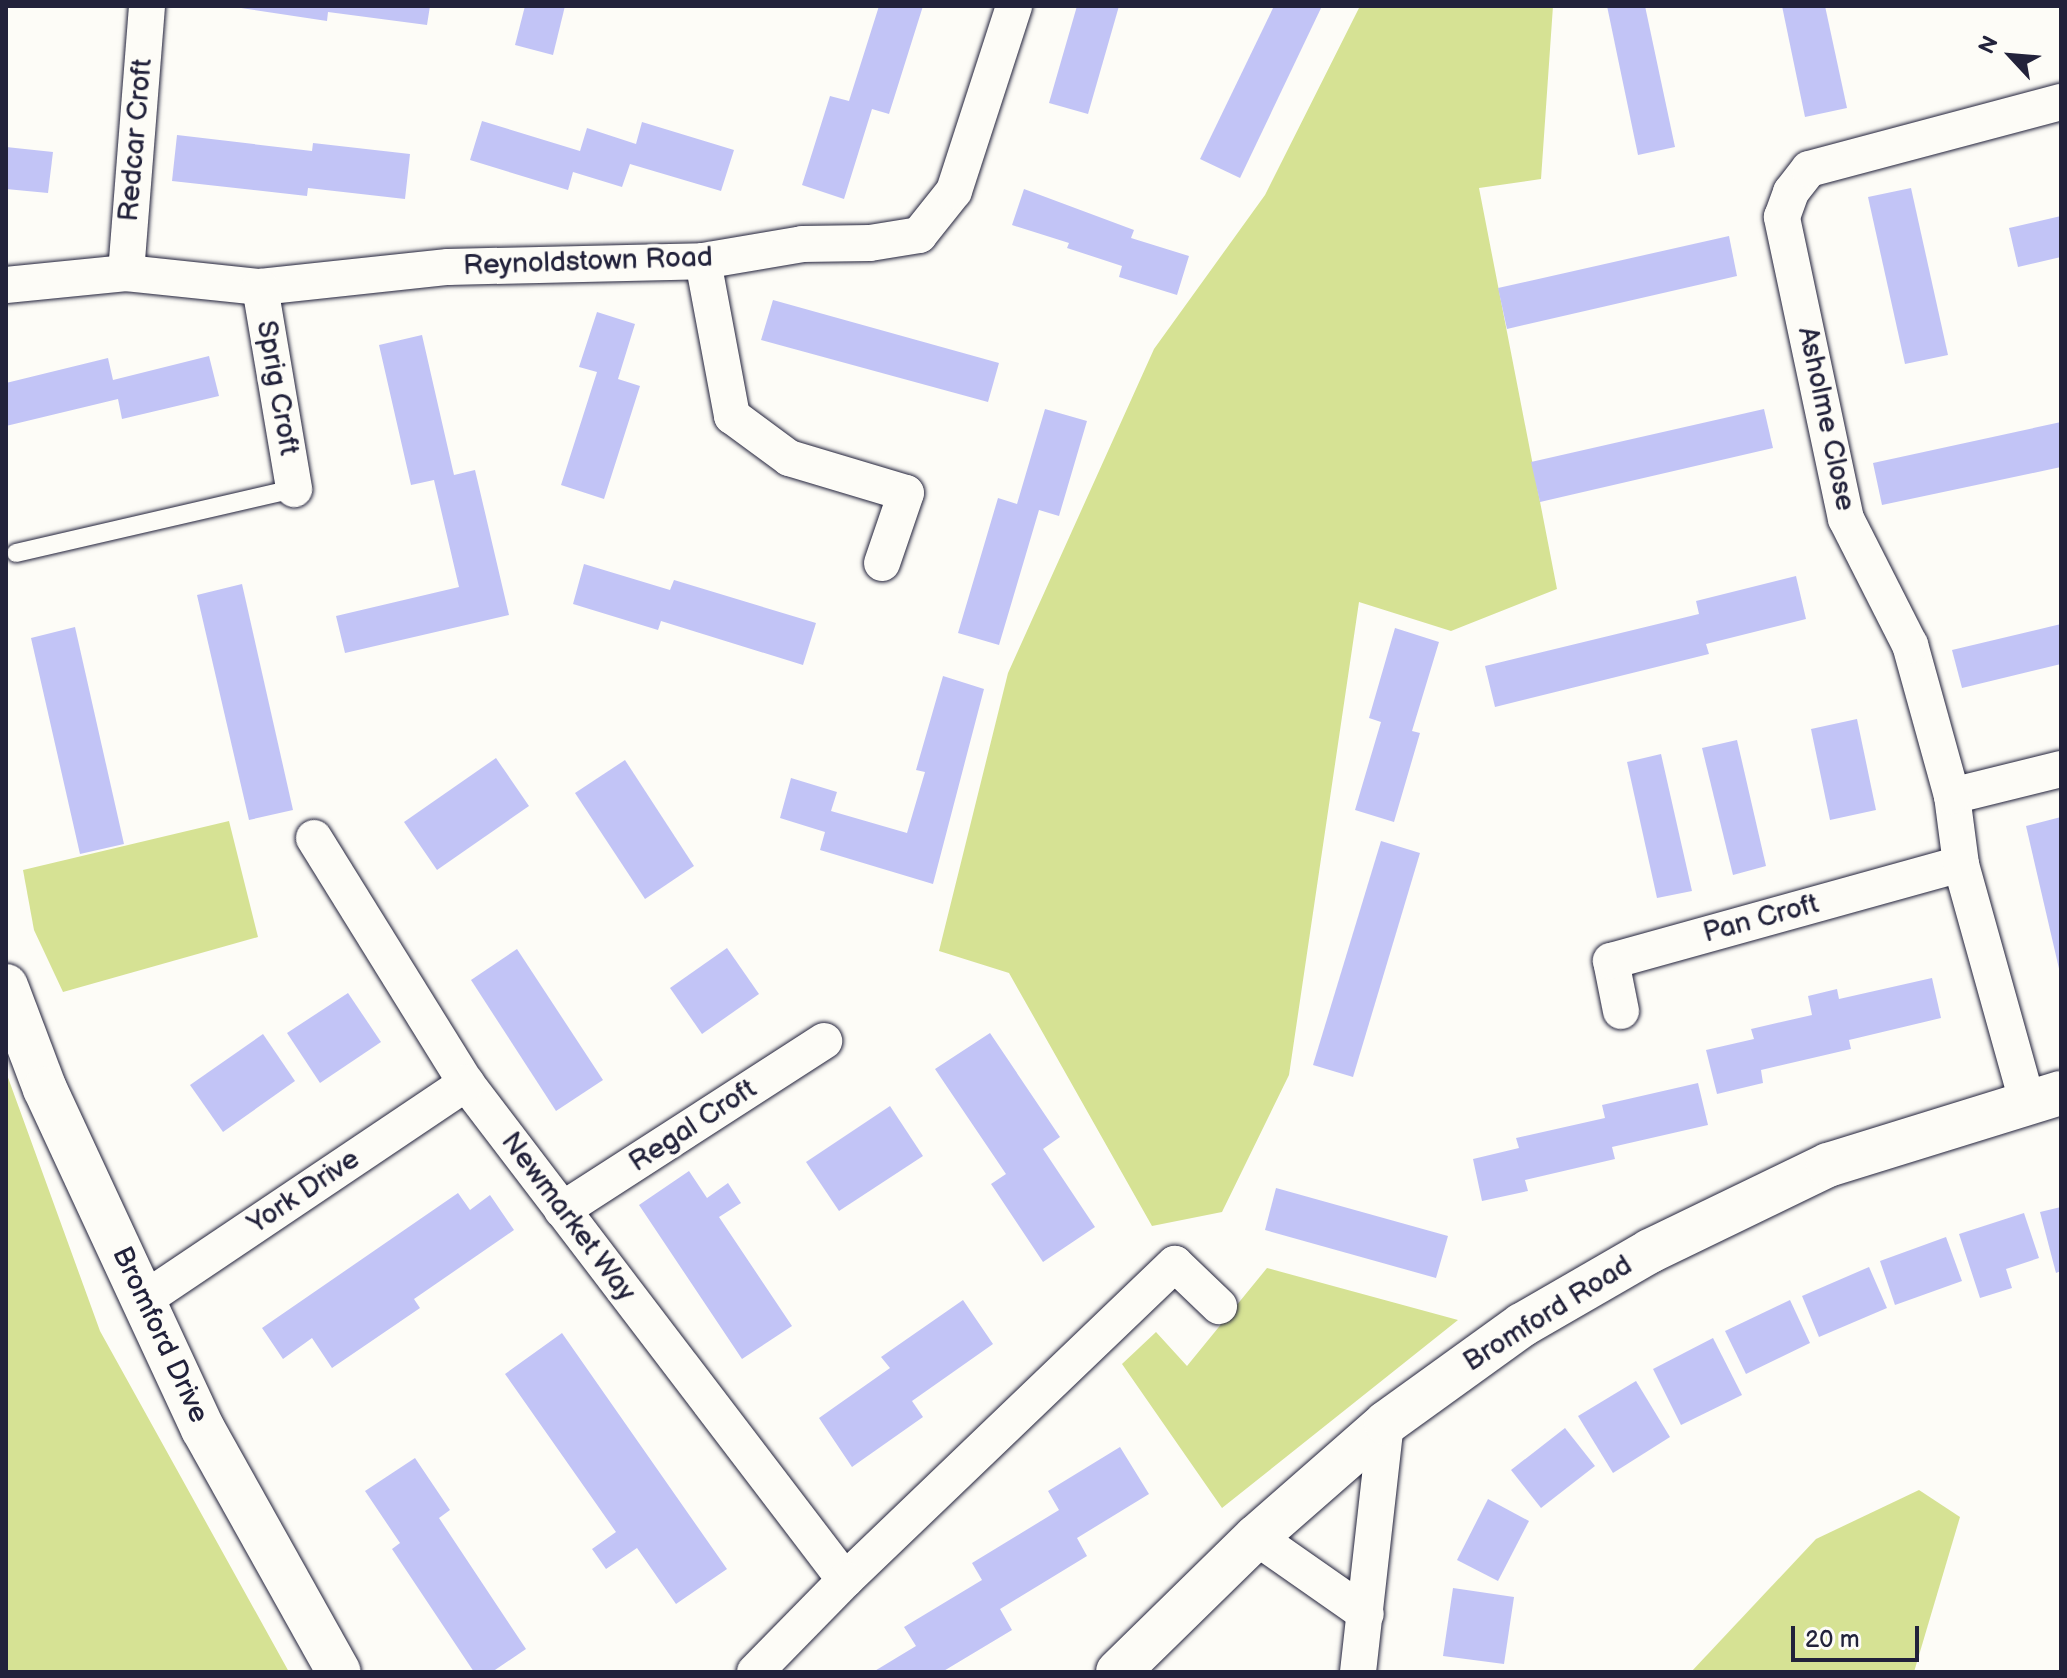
<!DOCTYPE html>
<style>
body{margin:0}
#map{position:relative;width:2067px;height:1678px;overflow:hidden;background:#fdfcf7;font-family:"Balsamiq Sans",sans-serif}
div>[style]{position:absolute}
.green>*{inset:0;background:#d6e294}
.building>*{inset:0;background:#c2c4f6}
.roads{filter:drop-shadow(0 0 2px #22223b) drop-shadow(0 0 2px #22223b)}
.service>*{height:18px;margin:-9px;padding:0 9px;transform-origin:9px;border-radius:9px;background:#fdfcf7}
.minor>*{height:36px;margin:-18px;padding:0 18px;transform-origin:18px;border-radius:18px;background:#fdfcf7}
.tertiary>*{height:44px;margin:-22px;padding:0 22px;transform-origin:22px;border-radius:22px;background:#fdfcf7}
span{translate:-50% -50%;white-space:nowrap;text-align:center;line-height:1.15;-webkit-text-stroke:7px #fdfcf7;paint-order:stroke}
.street-label{font-size:28px;color:#22223b}
.frame{position:absolute;inset:0;border:8px solid #22223b;pointer-events:none}
.north{position:absolute;left:1971px;top:16px;width:80px;height:80px;-webkit-text-stroke:6px #fdfcf7;paint-order:stroke;rotate:296deg;font-size:22px;font-weight:700;line-height:32px;text-align:center;color:#22223b}
.north::after{content:'';display:block;margin:auto;width:28px;height:36px;background:#22223b;clip-path:polygon(50% 0,100% 100%,50% 72%,0 100%)}
.scale{position:absolute;left:1791px;top:1626px;width:128px;height:36px;box-sizing:border-box;border:4px solid #22223b;border-top:0;padding-left:10px;font-size:24px;line-height:28px;white-space:nowrap;color:#22223b;-webkit-text-stroke:6px #fdfcf7;paint-order:stroke}
</style>
<div id="map">
<div class="green">
<i style="clip-path:polygon(1360px 6px,1553px 6px,1541px 179px,1479px 188px,1557px 589px,1451px 631px,1359px 602px,1289px 1075px,1222px 1212px,1152px 1226px,1009px 973px,939px 951px,1008px 673px,1154px 349px,1265px 195px)"></i>
<i style="clip-path:polygon(229px 821px,258px 937px,63px 992px,34px 930px,23px 870px)"></i>
<i style="clip-path:polygon(6px 1072px,100px 1331px,289px 1672px,6px 1672px)"></i>
<i style="clip-path:polygon(1267px 1268px,1458px 1320px,1222px 1508px,1122px 1364px,1156px 1332px,1187px 1366px)"></i>
<i style="clip-path:polygon(1919px 1490px,1960px 1517px,1914px 1672px,1691px 1672px,1816px 1539px)"></i>
</div>
<div class="building">
<i style="clip-path:polygon(228px 6px,430px 6px,427px 25px,328px 12px,327px 21px)"></i>
<i style="clip-path:polygon(525px 6px,565px 6px,553px 55px,515px 45px)"></i>
<i style="clip-path:polygon(879px 6px,923px 6px,889px 114px,872px 109px,844px 199px,802px 185px,830px 96px,849px 101px)"></i>
<i style="clip-path:polygon(1077px 6px,1119px 6px,1088px 114px,1049px 103px)"></i>
<i style="clip-path:polygon(1274px 6px,1322px 6px,1240px 178px,1200px 159px)"></i>
<i style="clip-path:polygon(1607px 6px,1645px 6px,1675px 147px,1638px 155px)"></i>
<i style="clip-path:polygon(1782px 6px,1825px 6px,1847px 108px,1805px 117px)"></i>
<i style="clip-path:polygon(482px 121px,580px 151px,587px 128px,636px 144px,642px 122px,734px 150px,721px 191px,630px 164px,622px 187px,573px 172px,568px 190px,470px 160px)"></i>
<i style="clip-path:polygon(177px 135px,312px 151px,313px 143px,410px 154px,405px 199px,308px 188px,307px 196px,172px 181px)"></i>
<i style="clip-path:polygon(6px 147px,53px 152px,48px 193px,6px 189px)"></i>
<i style="clip-path:polygon(1911px 188px,1948px 355px,1905px 364px,1868px 197px)"></i>
<i style="clip-path:polygon(1024px 189px,1134px 230px,1131px 238px,1189px 256px,1177px 295px,1119px 277px,1122px 266px,1067px 248px,1069px 243px,1012px 225px)"></i>
<i style="clip-path:polygon(2061px 216px,2061px 257px,2018px 267px,2009px 228px)"></i>
<i style="clip-path:polygon(1729px 236px,1737px 276px,1507px 329px,1498px 288px)"></i>
<i style="clip-path:polygon(773px 300px,999px 363px,988px 402px,761px 340px)"></i>
<i style="clip-path:polygon(597px 312px,635px 324px,618px 379px,640px 386px,604px 499px,561px 485px,597px 372px,579px 367px)"></i>
<i style="clip-path:polygon(422px 335px,454px 475px,475px 470px,509px 615px,345px 653px,336px 616px,459px 587px,434px 480px,411px 485px,379px 345px)"></i>
<i style="clip-path:polygon(209px 356px,219px 396px,122px 419px,118px 399px,6px 426px,6px 383px,108px 358px,113px 380px)"></i>
<i style="clip-path:polygon(1045px 409px,1087px 421px,1059px 516px,1039px 510px,999px 645px,958px 633px,998px 498px,1017px 504px)"></i>
<i style="clip-path:polygon(1764px 409px,1773px 448px,1540px 502px,1531px 462px)"></i>
<i style="clip-path:polygon(2061px 422px,2061px 467px,1882px 505px,1873px 463px)"></i>
<i style="clip-path:polygon(584px 564px,670px 590px,674px 580px,816px 623px,803px 665px,661px 621px,658px 630px,573px 604px)"></i>
<i style="clip-path:polygon(1796px 576px,1806px 619px,1706px 644px,1709px 654px,1495px 707px,1485px 666px,1699px 614px,1696px 601px)"></i>
<i style="clip-path:polygon(242px 584px,293px 810px,249px 820px,197px 595px)"></i>
<i style="clip-path:polygon(2061px 624px,2061px 664px,1962px 688px,1952px 650px)"></i>
<i style="clip-path:polygon(75px 627px,124px 844px,80px 854px,31px 638px)"></i>
<i style="clip-path:polygon(1395px 628px,1439px 642px,1412px 731px,1420px 733px,1394px 822px,1355px 810px,1381px 722px,1369px 718px)"></i>
<i style="clip-path:polygon(943px 676px,984px 689px,933px 884px,820px 850px,825px 832px,780px 818px,791px 778px,837px 792px,831px 811px,907px 833px,925px 772px,916px 770px)"></i>
<i style="clip-path:polygon(1857px 719px,1876px 810px,1830px 820px,1811px 729px)"></i>
<i style="clip-path:polygon(1737px 740px,1766px 866px,1733px 875px,1702px 748px)"></i>
<i style="clip-path:polygon(1661px 754px,1692px 891px,1657px 898px,1627px 762px)"></i>
<i style="clip-path:polygon(496px 758px,529px 806px,437px 870px,404px 822px)"></i>
<i style="clip-path:polygon(625px 760px,694px 866px,645px 899px,575px 793px)"></i>
<i style="clip-path:polygon(2061px 817px,2061px 973px,2060px 973px,2026px 826px)"></i>
<i style="clip-path:polygon(1381px 841px,1420px 853px,1353px 1077px,1313px 1065px)"></i>
<i style="clip-path:polygon(727px 948px,759px 994px,702px 1034px,670px 988px)"></i>
<i style="clip-path:polygon(517px 949px,603px 1080px,556px 1111px,471px 980px)"></i>
<i style="clip-path:polygon(1932px 978px,1941px 1018px,1849px 1040px,1851px 1049px,1761px 1070px,1763px 1083px,1717px 1094px,1706px 1050px,1754px 1039px,1751px 1029px,1812px 1015px,1808px 996px,1837px 989px,1839px 999px)"></i>
<i style="clip-path:polygon(348px 993px,381px 1042px,320px 1083px,287px 1033px)"></i>
<i style="clip-path:polygon(990px 1033px,1060px 1137px,1043px 1149px,1095px 1227px,1043px 1262px,991px 1184px,1006px 1174px,935px 1069px)"></i>
<i style="clip-path:polygon(263px 1034px,295px 1081px,223px 1132px,190px 1085px)"></i>
<i style="clip-path:polygon(1698px 1083px,1708px 1125px,1612px 1147px,1615px 1159px,1525px 1180px,1528px 1191px,1482px 1201px,1473px 1159px,1519px 1148px,1516px 1138px,1605px 1118px,1602px 1105px)"></i>
<i style="clip-path:polygon(890px 1106px,923px 1156px,839px 1211px,806px 1162px)"></i>
<i style="clip-path:polygon(689px 1171px,707px 1198px,728px 1183px,741px 1203px,719px 1217px,792px 1326px,742px 1359px,639px 1205px)"></i>
<i style="clip-path:polygon(1276px 1188px,1448px 1236px,1436px 1278px,1265px 1230px)"></i>
<i style="clip-path:polygon(458px 1193px,470px 1210px,490px 1195px,514px 1230px,414px 1299px,420px 1308px,332px 1368px,312px 1338px,283px 1359px,262px 1328px)"></i>
<i style="clip-path:polygon(2061px 1207px,2061px 1271px,2056px 1273px,2040px 1212px)"></i>
<i style="clip-path:polygon(2024px 1213px,2039px 1258px,2006px 1269px,2012px 1288px,1980px 1298px,1959px 1234px)"></i>
<i style="clip-path:polygon(1946px 1237px,1962px 1281px,1895px 1305px,1880px 1261px)"></i>
<i style="clip-path:polygon(1869px 1267px,1887px 1308px,1819px 1337px,1802px 1296px)"></i>
<i style="clip-path:polygon(963px 1300px,993px 1344px,912px 1401px,923px 1417px,852px 1467px,819px 1418px,890px 1368px,881px 1357px)"></i>
<i style="clip-path:polygon(1790px 1300px,1810px 1343px,1746px 1374px,1725px 1331px)"></i>
<i style="clip-path:polygon(562px 1333px,727px 1569px,676px 1604px,637px 1548px,606px 1569px,592px 1549px,616px 1532px,505px 1374px)"></i>
<i style="clip-path:polygon(1713px 1338px,1742px 1395px,1681px 1425px,1653px 1369px)"></i>
<i style="clip-path:polygon(1636px 1381px,1670px 1437px,1613px 1473px,1578px 1416px)"></i>
<i style="clip-path:polygon(1565px 1428px,1595px 1466px,1541px 1508px,1511px 1470px)"></i>
<i style="clip-path:polygon(1120px 1447px,1149px 1494px,1077px 1538px,1087px 1556px,1000px 1609px,1012px 1630px,942px 1672px,873px 1672px,916px 1646px,904px 1627px,982px 1580px,972px 1563px,1059px 1510px,1048px 1491px)"></i>
<i style="clip-path:polygon(415px 1458px,450px 1510px,439px 1518px,526px 1649px,492px 1672px,474px 1672px,392px 1549px,400px 1543px,365px 1491px)"></i>
<i style="clip-path:polygon(1488px 1499px,1529px 1521px,1498px 1581px,1457px 1560px)"></i>
<i style="clip-path:polygon(1453px 1588px,1514px 1597px,1504px 1664px,1443px 1656px)"></i>
</div>
<div class="roads">
<div class="service">
<i style="left:16px;top:553px;width:285px;rotate:-13deg"></i>
</div>
<div class="minor">
<i style="left:703px;top:261px;width:158px;rotate:79.4deg"></i>
<i style="left:732px;top:416px;width:71px;rotate:36.4deg"></i>
<i style="left:789px;top:458px;width:122px;rotate:16.7deg"></i>
<i style="left:906px;top:493px;width:74px;rotate:108.9deg"></i>
<i style="left:126px;top:273px;width:268px;rotate:-85.5deg"></i>
<i style="left:6px;top:285px;width:121px;rotate:-5.7deg"></i>
<i style="left:126px;top:273px;width:135px;rotate:6deg"></i>
<i style="left:260px;top:287px;width:189px;rotate:-6.1deg"></i>
<i style="left:448px;top:267px;width:255px;rotate:-1.3deg"></i>
<i style="left:703px;top:261px;width:100px;rotate:-9.7deg"></i>
<i style="left:802px;top:244px;width:68px;rotate:-0.8deg"></i>
<i style="left:870px;top:243px;width:50px;rotate:-9.3deg"></i>
<i style="left:919px;top:235px;width:56px;rotate:-51.5deg"></i>
<i style="left:954px;top:191px;width:194px;rotate:-72deg"></i>
<i style="left:260px;top:287px;width:205px;rotate:80.4deg"></i>
<i style="left:1952px;top:796px;width:112px;rotate:-13.9deg"></i>
<i style="left:314px;top:838px;width:288px;rotate:58.2deg"></i>
<i style="left:466px;top:1083px;width:625px;rotate:52.67deg"></i>
<i style="left:845px;top:1580px;width:457px;rotate:-43.8deg"></i>
<i style="left:1175px;top:1264px;width:61px;rotate:43.7deg"></i>
<i style="left:1621px;top:1011px;width:51px;rotate:-101.3deg"></i>
<i style="left:1611px;top:961px;width:363px;rotate:-15.5deg"></i>
<i style="left:2027px;top:1101px;width:246px;rotate:-105.6deg"></i>
<i style="left:1961px;top:864px;width:69px;rotate:-97.5deg"></i>
<i style="left:1952px;top:796px;width:157px;rotate:-105.5deg"></i>
<i style="left:1910px;top:645px;width:141px;rotate:-116.9deg"></i>
<i style="left:1846px;top:519px;width:309px;rotate:-102deg"></i>
<i style="left:1782px;top:217px;width:27px;rotate:-70deg"></i>
<i style="left:1791px;top:192px;width:29px;rotate:-52deg"></i>
<i style="left:1809px;top:169px;width:261px;rotate:-14.9deg"></i>
<i style="left:562px;top:1210px;width:312px;rotate:-32.8deg"></i>
<i style="left:142px;top:1301px;width:391px;rotate:-33.9deg"></i>
<i style="left:1256px;top:1537px;width:134px;rotate:35deg"></i>
<i style="left:755px;top:1672px;width:129px;rotate:-45.6deg"></i>
<i style="left:1358px;top:1672px;width:251px;rotate:-83.6deg"></i>
</div>
<div class="tertiary">
<i style="left:6px;top:986px;width:110px;rotate:69.3deg"></i>
<i style="left:45px;top:1089px;width:375px;rotate:65.1deg"></i>
<i style="left:203px;top:1429px;width:278px;rotate:60.8deg"></i>
<i style="left:1118px;top:1672px;width:193px;rotate:-44.4deg"></i>
<i style="left:1256px;top:1537px;width:173px;rotate:-41.2deg"></i>
<i style="left:1386px;top:1423px;width:168px;rotate:-35.8deg"></i>
<i style="left:1522px;top:1325px;width:148px;rotate:-30deg"></i>
<i style="left:1650px;top:1251px;width:198px;rotate:-25.8deg"></i>
<i style="left:1828px;top:1165px;width:244px;rotate:-17.2deg"></i>
</div>
</div>
<div class="street-label">
<span style="left:136px;top:140px;rotate:-85deg">Redcar Croft</span>
<span style="left:588px;top:262px;rotate:-2deg">Reynoldstown Road</span>
<span style="left:277px;top:388px;rotate:80deg">Sprig Croft</span>
<span style="left:1826px;top:419px;rotate:78deg">Asholme Close</span>
<span style="left:1761px;top:919px;rotate:-15deg">Pan Croft</span>
<span style="left:693px;top:1126px;rotate:-33deg">Regal Croft</span>
<span style="left:304px;top:1192px;rotate:-34deg">York Drive</span>
<span style="left:568px;top:1217px;rotate:53deg">Newmarket Way</span>
<span style="left:1548px;top:1314px;rotate:-32deg">Bromford Road</span>
<span style="left:160px;top:1335px;rotate:65deg">Bromford Drive</span>
</div>
<div class="frame"></div>
<div class="north">N</div>
<div class="scale">20 m</div>
</div>
